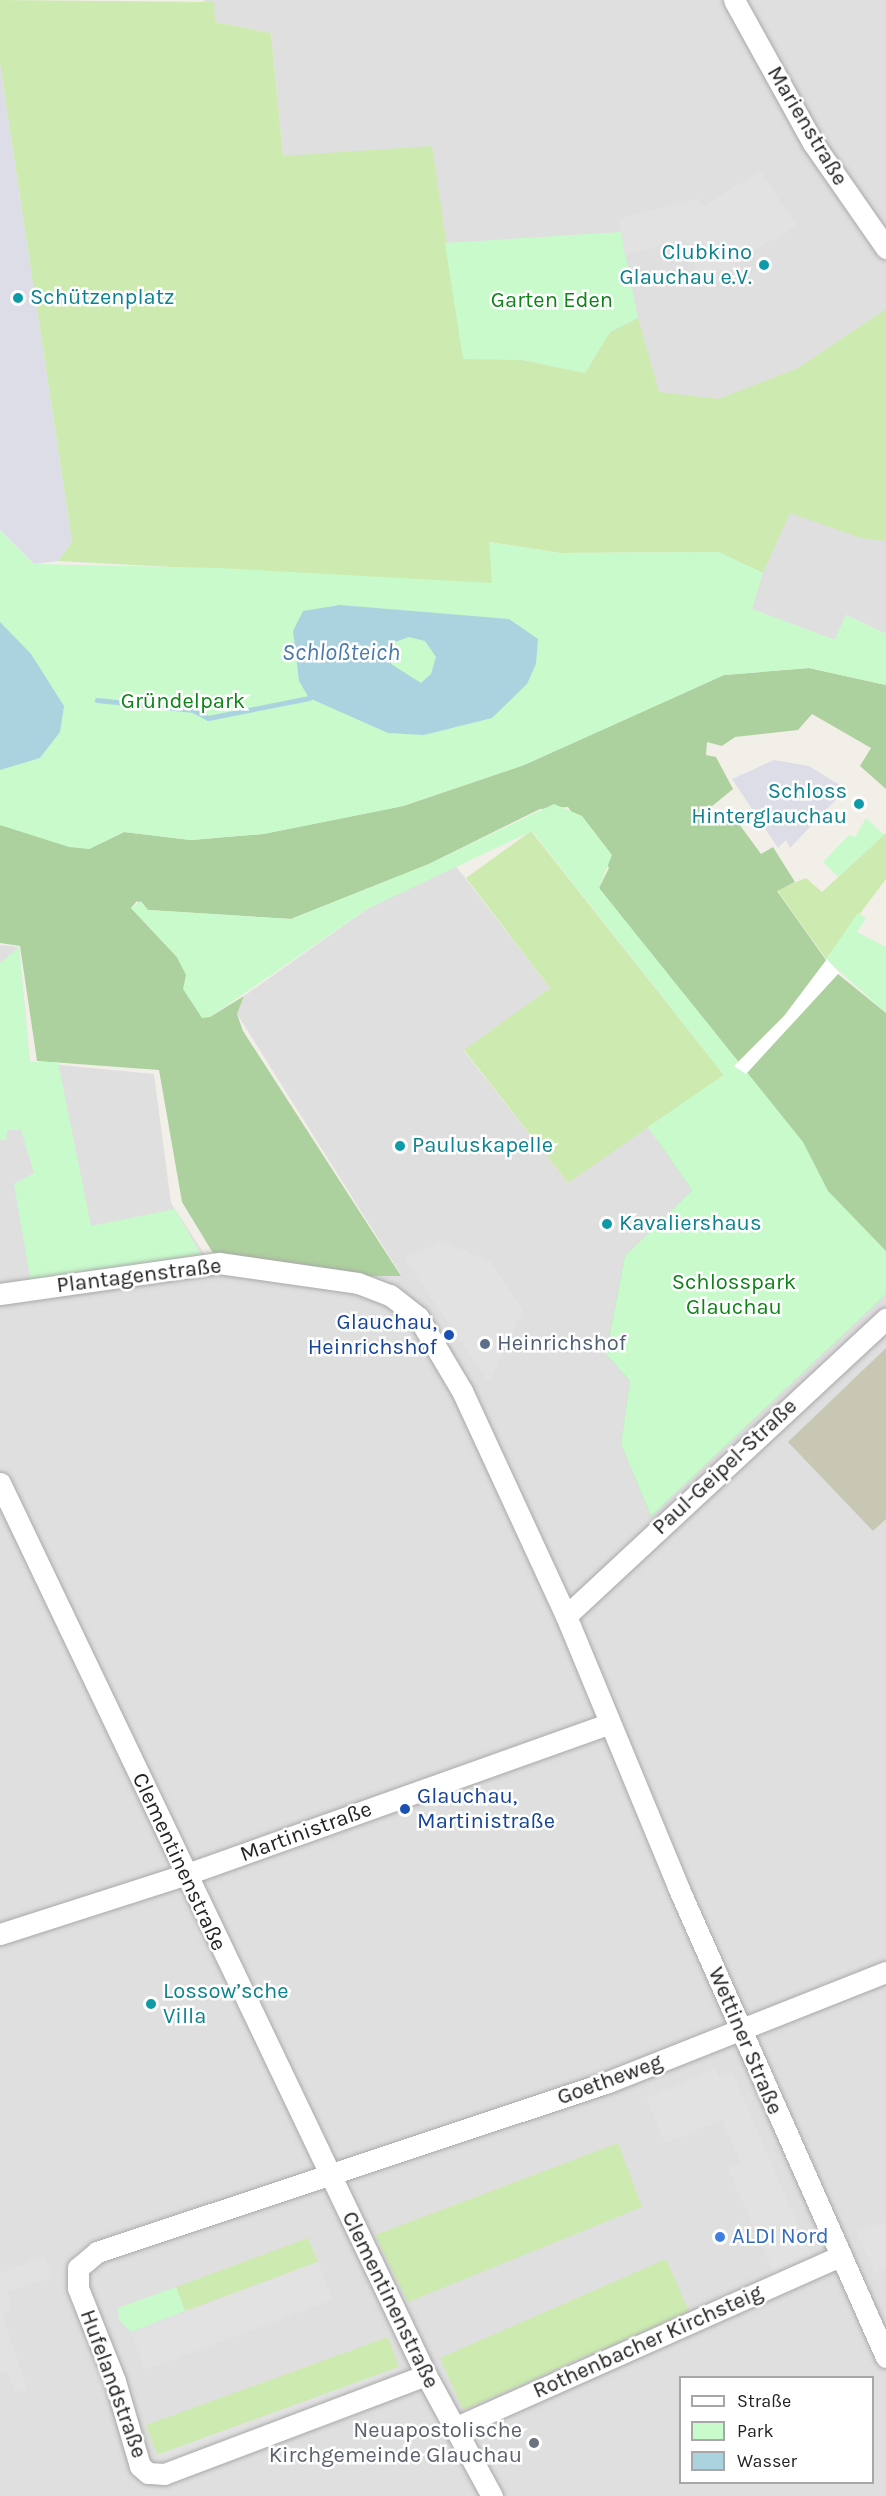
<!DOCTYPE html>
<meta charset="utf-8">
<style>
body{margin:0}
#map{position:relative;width:886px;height:2496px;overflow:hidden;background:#f2efe9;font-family:Karla,sans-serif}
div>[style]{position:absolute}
.residential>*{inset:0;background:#e0dfdf}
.construction>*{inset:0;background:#c7c7b4}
.grass>*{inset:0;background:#cdebb0}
.forest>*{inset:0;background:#add19e}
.park>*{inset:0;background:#c8facc}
.parking>*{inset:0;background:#e2e2e2}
.plaza>*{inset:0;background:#dddde8}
.water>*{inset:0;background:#aad3df}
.pier>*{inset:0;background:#fff}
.stream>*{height:5px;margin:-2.5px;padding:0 2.5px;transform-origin:2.5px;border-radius:2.5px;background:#aad3df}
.roads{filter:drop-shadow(0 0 2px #a9a9a9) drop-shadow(0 0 2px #a9a9a9)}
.minor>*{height:21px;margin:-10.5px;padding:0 10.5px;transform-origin:10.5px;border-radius:10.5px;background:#fff}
.dots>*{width:16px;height:16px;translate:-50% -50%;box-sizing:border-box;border:3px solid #fff;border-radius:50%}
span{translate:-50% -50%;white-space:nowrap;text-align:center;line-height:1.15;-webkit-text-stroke:5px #fff;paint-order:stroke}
.street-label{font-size:22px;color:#222}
.culture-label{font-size:22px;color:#0d838f}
.right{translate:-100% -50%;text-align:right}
.left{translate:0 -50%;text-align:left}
.park-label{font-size:22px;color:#0c8416}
.transit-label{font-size:22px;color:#164399}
.service-label{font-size:22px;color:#4e5e75}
.shop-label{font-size:22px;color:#366cbe}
.worship-label{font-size:22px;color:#5b616d}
.water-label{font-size:24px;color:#4a7aab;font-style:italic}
.legend{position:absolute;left:679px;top:2376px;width:195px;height:108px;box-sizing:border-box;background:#fff;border:2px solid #a7a7a7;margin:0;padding:8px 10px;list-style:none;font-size:18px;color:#222}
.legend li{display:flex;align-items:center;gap:12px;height:30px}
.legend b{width:30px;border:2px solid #a7a7a7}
</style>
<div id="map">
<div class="residential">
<i style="clip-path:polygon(203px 0,886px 0,886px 634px,846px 615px,835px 640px,751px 609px,463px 359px,445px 243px,283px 156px,271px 33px,215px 22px)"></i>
<i style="clip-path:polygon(evenodd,455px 865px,550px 988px,464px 1051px,568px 1183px,648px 1127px,692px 1190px,625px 1256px,630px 1381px,621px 1444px,652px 1515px,886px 1294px,886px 2496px,0 2496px,0 945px,19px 947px,30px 1062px,154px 1074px,171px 1203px,211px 1264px,401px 1275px,237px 1014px,244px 996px,367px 909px,455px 865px,680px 2378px,872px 2378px,872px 2482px,680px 2482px,680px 2378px)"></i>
</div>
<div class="construction">
<i style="clip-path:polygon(886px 1348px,886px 1519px,873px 1531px,788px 1442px)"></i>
</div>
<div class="grass">
<i style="clip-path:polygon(0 0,214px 2px,215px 22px,271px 33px,283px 156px,432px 146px,464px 359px,522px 360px,585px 373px,610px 332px,638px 318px,659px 392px,719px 399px,798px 368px,886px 309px,886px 541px,861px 538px,790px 513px,763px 573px,719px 552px,560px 553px,490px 542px,493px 584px,58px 561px,72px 542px,0 65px)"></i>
<i style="clip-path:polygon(531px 831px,724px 1075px,568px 1183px,464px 1050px,550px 988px,466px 878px)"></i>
<i style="clip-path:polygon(886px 833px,886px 879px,826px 959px,777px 890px,806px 878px,822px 892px)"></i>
<i style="clip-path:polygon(618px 2143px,642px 2207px,408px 2302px,375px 2235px)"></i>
<i style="clip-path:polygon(308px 2238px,318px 2262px,185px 2311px,176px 2287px)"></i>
<i style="clip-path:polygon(666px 2259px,689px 2311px,463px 2410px,440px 2358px)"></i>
<i style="clip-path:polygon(388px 2337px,399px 2367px,157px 2455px,146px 2425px)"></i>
</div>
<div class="forest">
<i style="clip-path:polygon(809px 668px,886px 685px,886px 789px,860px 766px,871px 748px,812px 714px,798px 730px,735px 737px,722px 746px,707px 742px,706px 755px,716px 757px,733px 789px,705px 812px,718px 825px,734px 817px,761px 854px,773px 847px,795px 882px,777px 891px,833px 970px,886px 1013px,886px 1294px,651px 1516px,621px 1444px,630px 1381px,606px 1354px,625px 1256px,692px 1190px,657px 1140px,740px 1067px,599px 888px,609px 868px,568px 807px,540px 809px,429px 864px,291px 919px,148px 910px,137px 901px,131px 908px,177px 957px,210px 1017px,244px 996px,237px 1014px,243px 1031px,401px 1276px,313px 1276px,219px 1263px,182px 1202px,159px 1070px,37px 1061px,20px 946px,0 943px,0 825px,89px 849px,124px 832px,191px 840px,263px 834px,403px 806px,524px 765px,724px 675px)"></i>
</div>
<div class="park">
<i style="clip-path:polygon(621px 232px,638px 318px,610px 332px,585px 373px,522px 360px,463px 359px,445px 243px)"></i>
<i style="clip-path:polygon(0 530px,34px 564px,219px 568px,492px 583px,489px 542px,560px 553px,719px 552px,763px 573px,752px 609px,835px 640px,846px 615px,886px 634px,886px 685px,809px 668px,724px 675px,524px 765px,403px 806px,263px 834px,191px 840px,124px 832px,89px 849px,69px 847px,0 825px)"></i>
<i style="clip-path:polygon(554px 804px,582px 816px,612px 855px,599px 888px,803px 1142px,828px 1191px,886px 1251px,886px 1294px,651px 1516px,621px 1444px,630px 1381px,606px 1354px,625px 1256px,692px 1190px,648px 1127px,724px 1075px,532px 831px,367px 909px,210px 1017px,202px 1018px,183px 989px,186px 975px,177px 957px,131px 908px,141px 901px,148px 910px,291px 919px,429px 864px)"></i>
<i style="clip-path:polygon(866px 818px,884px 835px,838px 877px,823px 862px,849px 835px,855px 837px)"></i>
<i style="clip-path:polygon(858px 913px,866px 918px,857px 932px,886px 947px,886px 1013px,826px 959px)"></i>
<i style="clip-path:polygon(19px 947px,30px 1062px,58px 1062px,91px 1226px,175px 1209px,207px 1265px,31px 1282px,14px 1184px,34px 1173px,21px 1130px,7px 1130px,6px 1141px,0 1139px,0 963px)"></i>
<i style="clip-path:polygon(176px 2287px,185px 2311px,131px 2332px,119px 2320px,118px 2308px)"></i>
</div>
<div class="parking">
<i style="clip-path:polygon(760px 171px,797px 226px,735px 261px,734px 269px,699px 276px,686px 239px,625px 255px,619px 219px,698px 199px,704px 206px)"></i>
<i style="clip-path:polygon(442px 1242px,490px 1261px,523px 1311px,489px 1383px,404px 1258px)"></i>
<i style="clip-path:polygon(715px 2069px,719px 2077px,732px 2072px,812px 2257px,774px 2273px,728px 2168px,741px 2163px,722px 2120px,665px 2143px,646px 2098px)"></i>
<i style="clip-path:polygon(886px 2222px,886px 2269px,875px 2273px,856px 2232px)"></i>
<i style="clip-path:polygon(44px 2257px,52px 2277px,6px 2292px,12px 2310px,2px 2314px,27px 2388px,15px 2393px,7px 2371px,0 2373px,0 2273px)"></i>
<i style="clip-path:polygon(318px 2262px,332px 2300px,145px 2370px,131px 2332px)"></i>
<i style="clip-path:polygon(399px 2367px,405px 2382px,164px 2474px,157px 2455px)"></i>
</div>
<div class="plaza">
<i style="clip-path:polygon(0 65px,72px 542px,58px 561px,34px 564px,0 530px)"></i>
<i style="clip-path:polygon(774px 760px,809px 766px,846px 789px,790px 848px,786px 840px,778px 848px,732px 779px)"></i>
</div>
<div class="water">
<i style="clip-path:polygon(evenodd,340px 605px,509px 619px,538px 639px,536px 664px,527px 684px,492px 718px,424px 735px,388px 733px,309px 698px,299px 681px,293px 631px,303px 611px,340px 605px,409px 637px,425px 641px,436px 657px,431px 674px,421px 683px,391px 664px,395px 642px,409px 637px)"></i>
<i style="clip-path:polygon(0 622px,31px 654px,64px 706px,60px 732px,40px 758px,0 770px)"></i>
</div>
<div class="pier">
<i style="clip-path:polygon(827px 959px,839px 973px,746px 1074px,734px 1066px,784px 1016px)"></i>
</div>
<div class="stream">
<i style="left:97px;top:700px;width:97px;rotate:5.9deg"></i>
<i style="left:193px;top:710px;width:17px;rotate:28deg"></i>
<i style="left:208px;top:718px;width:103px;rotate:-11.2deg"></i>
</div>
<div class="roads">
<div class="minor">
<i style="left:734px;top:0;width:163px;rotate:61.1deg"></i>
<i style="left:813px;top:143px;width:128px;rotate:55.2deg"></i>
<i style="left:0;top:1294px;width:221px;rotate:-8.1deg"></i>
<i style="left:219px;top:1263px;width:140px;rotate:8.2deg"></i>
<i style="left:358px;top:1283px;width:34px;rotate:21deg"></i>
<i style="left:390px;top:1295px;width:36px;rotate:38deg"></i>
<i style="left:418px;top:1317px;width:86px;rotate:59.3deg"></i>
<i style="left:462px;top:1391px;width:248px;rotate:65.2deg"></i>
<i style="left:566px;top:1616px;width:293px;rotate:67.5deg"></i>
<i style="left:678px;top:1887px;width:514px;rotate:66.13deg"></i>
<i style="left:0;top:1483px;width:989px;rotate:64.47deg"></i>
<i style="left:426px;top:2375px;width:138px;rotate:61.4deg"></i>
<i style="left:566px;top:1616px;width:437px;rotate:-42.9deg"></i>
<i style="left:0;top:1934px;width:193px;rotate:-17.8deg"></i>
<i style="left:184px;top:1875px;width:451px;rotate:-19.6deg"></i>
<i style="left:426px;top:2375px;width:280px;rotate:159.3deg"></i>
<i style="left:164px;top:2474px;width:16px;rotate:-176deg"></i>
<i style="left:148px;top:2473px;width:11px;rotate:-139deg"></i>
<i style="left:140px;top:2466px;width:89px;rotate:-106.4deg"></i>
<i style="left:115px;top:2381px;width:100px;rotate:-111.7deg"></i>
<i style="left:78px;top:2288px;width:20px;rotate:-90deg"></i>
<i style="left:78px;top:2268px;width:25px;rotate:-40deg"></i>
<i style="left:97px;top:2252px;width:539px;rotate:-18.4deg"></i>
<i style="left:608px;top:2082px;width:299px;rotate:-21.6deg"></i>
<i style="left:454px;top:2428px;width:424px;rotate:-24deg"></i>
</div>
</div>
<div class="dots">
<i style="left:764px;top:265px;background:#0f9aa8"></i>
<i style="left:18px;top:298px;background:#0f9aa8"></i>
<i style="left:859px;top:804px;background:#0f9aa8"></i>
<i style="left:400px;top:1146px;background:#0f9aa8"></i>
<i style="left:607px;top:1224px;background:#0f9aa8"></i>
<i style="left:449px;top:1335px;background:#1a4fb4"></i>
<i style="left:485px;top:1344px;background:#5c6f8a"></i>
<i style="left:405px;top:1809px;background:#1a4fb4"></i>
<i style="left:151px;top:2004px;background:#0f9aa8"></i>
<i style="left:720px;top:2237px;background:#3f7fe0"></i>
<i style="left:534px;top:2443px;background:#6b7280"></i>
</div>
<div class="street-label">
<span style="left:807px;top:126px;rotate:59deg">Marienstraße</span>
<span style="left:139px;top:1276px;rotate:-7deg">Plantagenstraße</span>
<span style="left:725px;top:1467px;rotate:-43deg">Paul-Geipel-Straße</span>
<span style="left:306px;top:1832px;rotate:-20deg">Martinistraße</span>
<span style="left:179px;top:1862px;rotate:65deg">Clementinenstraße</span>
<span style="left:745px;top:2041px;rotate:67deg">Wettiner Straße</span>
<span style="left:610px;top:2080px;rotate:-20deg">Goetheweg</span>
<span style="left:390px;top:2300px;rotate:64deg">Clementinenstraße</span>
<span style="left:648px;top:2342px;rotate:-24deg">Rothenbacher Kirchsteig</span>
<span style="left:113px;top:2384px;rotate:70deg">Hufelandstraße</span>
</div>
<div class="culture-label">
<span class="right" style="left:752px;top:265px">Clubkino<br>Glauchau e.V.</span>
<span class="left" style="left:30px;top:298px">Schützenplatz</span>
<span class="right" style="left:847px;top:804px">Schloss<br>Hinterglauchau</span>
<span class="left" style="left:412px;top:1146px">Pauluskapelle</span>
<span class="left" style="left:619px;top:1224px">Kavaliershaus</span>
<span class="left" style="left:163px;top:2004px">Lossow’sche<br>Villa</span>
</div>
<div class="park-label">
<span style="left:552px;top:301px">Garten Eden</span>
<span style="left:183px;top:702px">Gründelpark</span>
<span style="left:734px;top:1295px">Schlosspark<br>Glauchau</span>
</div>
<div class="transit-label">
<span class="right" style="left:437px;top:1335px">Glauchau,<br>Heinrichshof</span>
<span class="left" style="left:417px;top:1809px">Glauchau,<br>Martinistraße</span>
</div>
<div class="service-label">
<span class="left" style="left:497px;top:1344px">Heinrichshof</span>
</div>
<div class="shop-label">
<span class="left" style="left:732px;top:2237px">ALDI Nord</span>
</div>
<div class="worship-label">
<span class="right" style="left:522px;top:2443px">Neuapostolische<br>Kirchgemeinde Glauchau</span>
</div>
<div class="water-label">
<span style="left:341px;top:653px">Schloßteich</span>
</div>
<ul class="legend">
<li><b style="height:8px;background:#fff"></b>Straße</li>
<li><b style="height:16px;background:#c8facc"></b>Park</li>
<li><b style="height:16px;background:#aad3df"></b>Wasser</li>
</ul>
</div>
